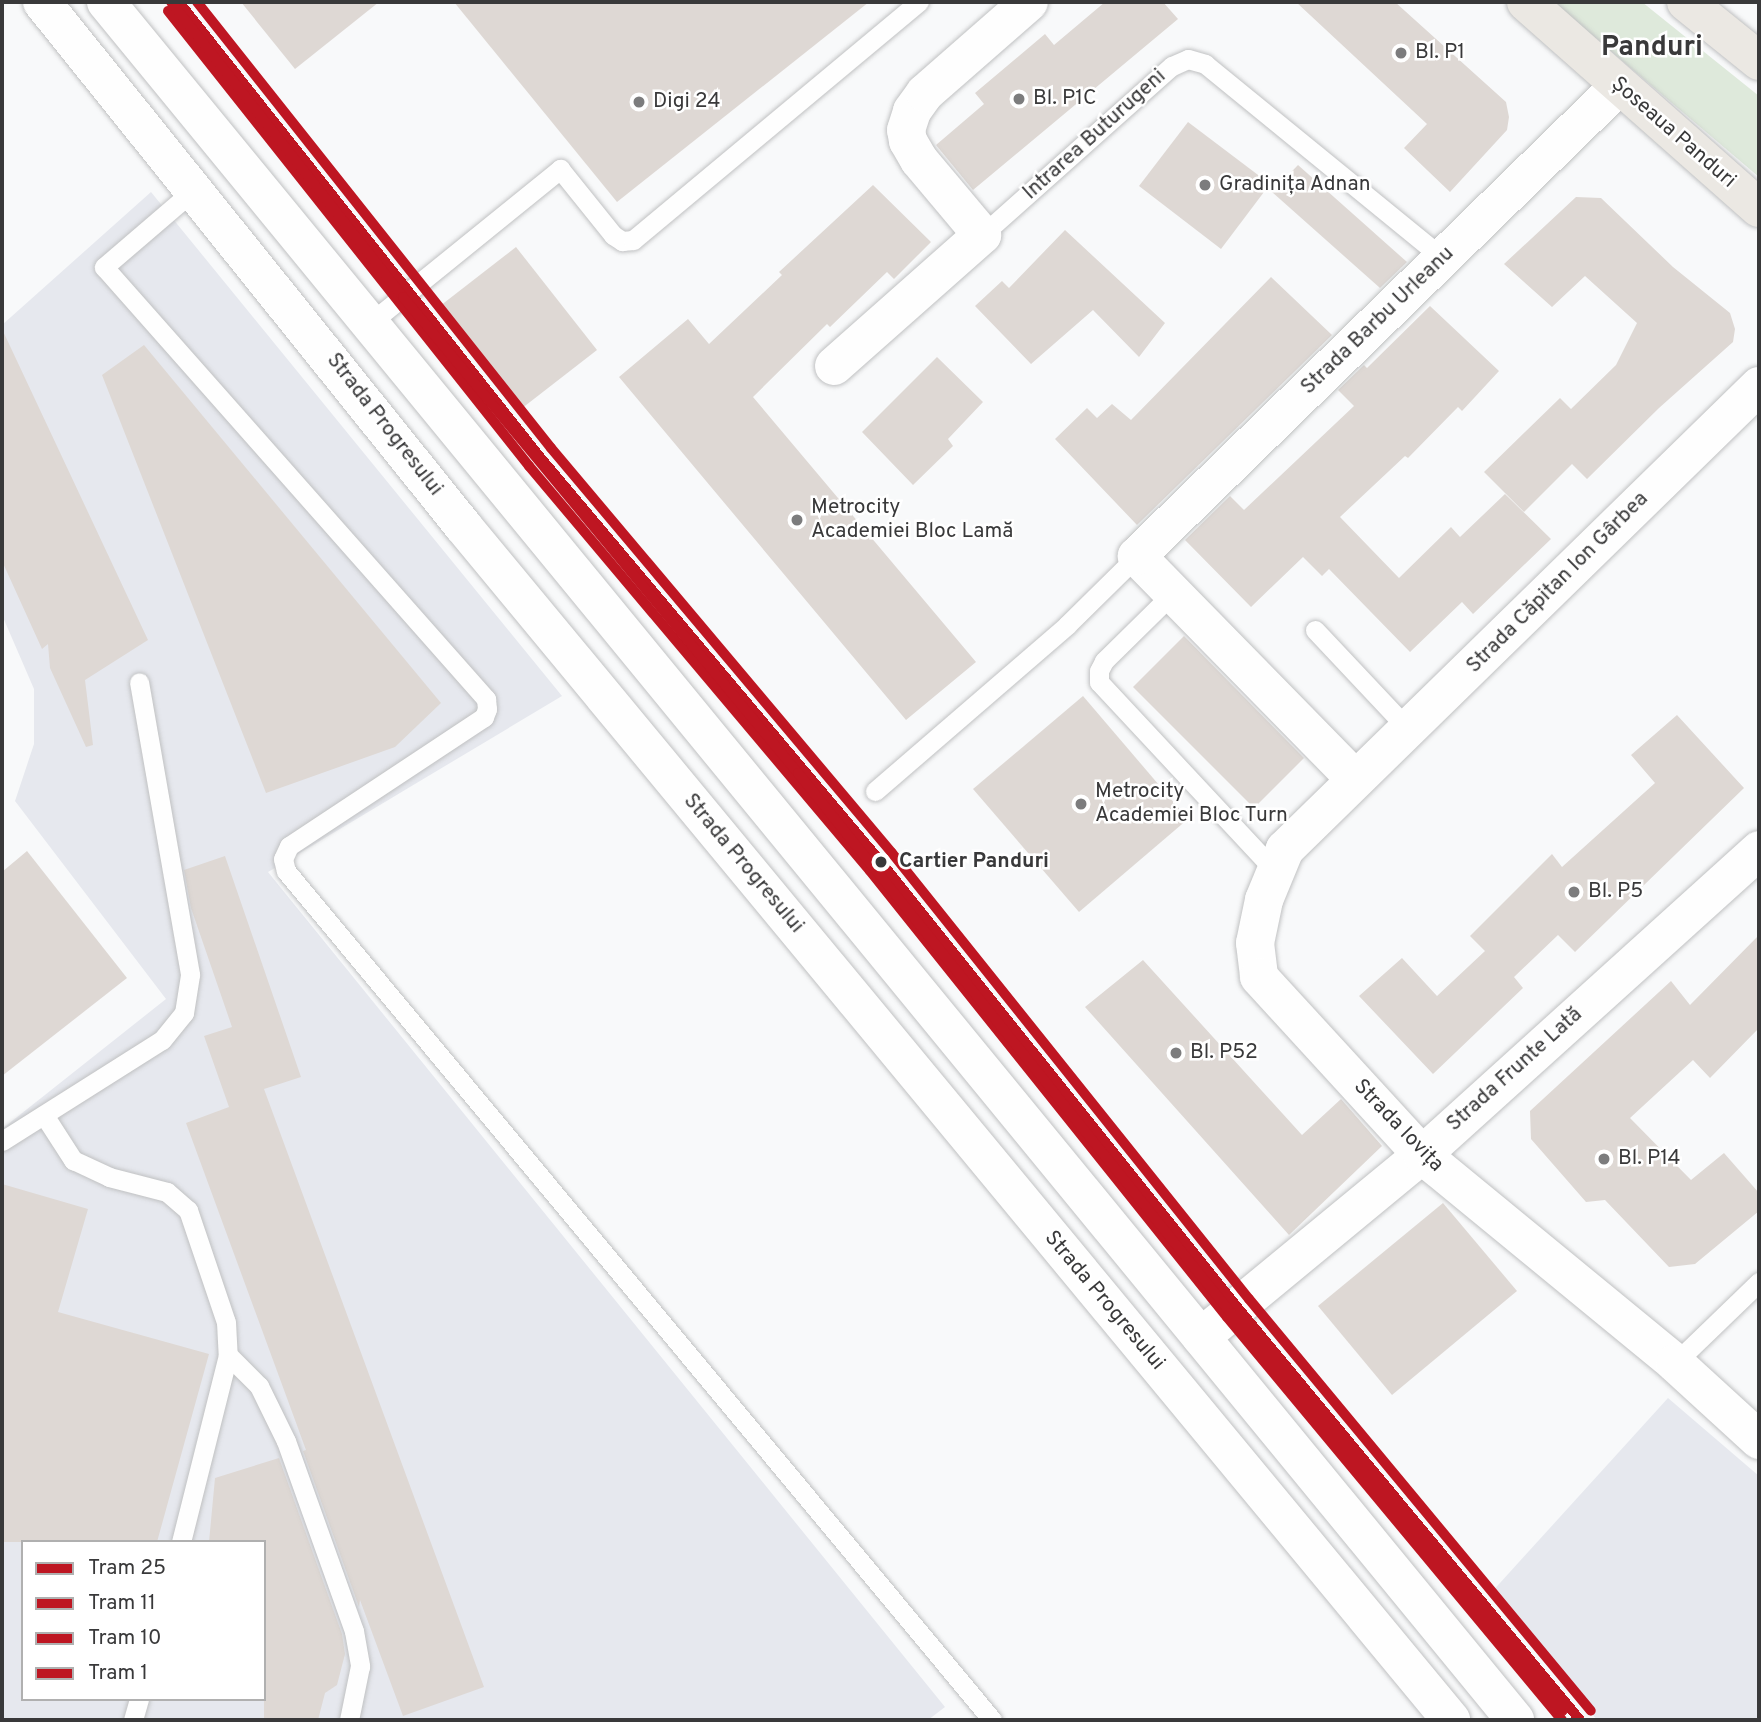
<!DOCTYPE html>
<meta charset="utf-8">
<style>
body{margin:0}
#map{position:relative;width:1761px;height:1722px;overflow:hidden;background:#f8f9fa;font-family:Overpass,sans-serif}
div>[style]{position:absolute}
.built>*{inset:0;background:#e6e8ee}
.green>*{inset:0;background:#dee9db}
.building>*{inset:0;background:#ded8d4}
.roads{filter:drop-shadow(0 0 2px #c0c1c2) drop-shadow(0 0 2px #c0c1c2)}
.lane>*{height:19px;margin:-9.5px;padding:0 9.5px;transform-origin:9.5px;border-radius:9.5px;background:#fefefe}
.street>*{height:38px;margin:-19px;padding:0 19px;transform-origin:19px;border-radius:19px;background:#fefefe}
.secondary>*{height:38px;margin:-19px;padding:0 19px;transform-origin:19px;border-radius:19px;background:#fefefe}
.primary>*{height:38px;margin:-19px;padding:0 19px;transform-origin:19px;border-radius:19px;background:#ebe8e3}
.tram-1>*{height:10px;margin:-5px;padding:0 5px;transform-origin:5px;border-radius:5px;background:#be1622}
.tram-2>*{height:10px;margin:-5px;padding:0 5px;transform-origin:5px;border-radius:5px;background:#be1622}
.tram-3>*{height:10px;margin:-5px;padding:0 5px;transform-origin:5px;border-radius:5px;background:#be1622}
.tram-4>*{height:10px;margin:-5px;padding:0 5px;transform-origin:5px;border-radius:5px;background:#be1622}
.dots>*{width:19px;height:19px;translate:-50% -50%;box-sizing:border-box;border:4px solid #fff;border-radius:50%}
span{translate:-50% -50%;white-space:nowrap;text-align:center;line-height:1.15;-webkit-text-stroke:5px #fff;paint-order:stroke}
.poi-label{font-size:21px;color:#39393a}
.left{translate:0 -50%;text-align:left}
.street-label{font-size:21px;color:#39393a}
.stop-label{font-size:21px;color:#39393a;font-weight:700}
.district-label{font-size:28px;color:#39393a;font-weight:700}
.frame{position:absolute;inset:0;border:4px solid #39393a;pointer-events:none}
.legend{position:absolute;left:21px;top:1540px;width:245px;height:161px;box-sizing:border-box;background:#fff;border:2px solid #b0b0b0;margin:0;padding:9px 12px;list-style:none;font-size:21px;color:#39393a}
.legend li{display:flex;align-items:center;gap:14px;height:35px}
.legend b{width:35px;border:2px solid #b0b0b0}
</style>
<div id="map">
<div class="built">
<i style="clip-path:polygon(evenodd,151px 192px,562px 696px,268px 872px,945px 1707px,928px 1720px,2px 1720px,2px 1129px,166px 999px,15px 801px,34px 744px,34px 689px,2px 615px,2px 325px,151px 192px,23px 1542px,264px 1542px,264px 1699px,23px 1699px,23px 1542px)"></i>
<i style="clip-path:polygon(1668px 1398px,1759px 1476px,1759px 1720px,1597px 1720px,1490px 1594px)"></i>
</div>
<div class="green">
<i style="clip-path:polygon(1553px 2px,1642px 2px,1759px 96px,1759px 177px)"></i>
</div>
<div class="building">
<i style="clip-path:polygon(241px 2px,379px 2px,295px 69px)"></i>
<i style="clip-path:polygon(454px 2px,869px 2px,617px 202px)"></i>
<i style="clip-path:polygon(1105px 2px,1163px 2px,1178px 19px,973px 190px,936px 145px,984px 104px,975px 93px,1045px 34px,1054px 45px)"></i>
<i style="clip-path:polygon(1296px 2px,1395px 2px,1506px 102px,1509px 117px,1507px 130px,1450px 192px,1404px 148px,1427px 124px)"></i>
<i style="clip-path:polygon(1188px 122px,1270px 184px,1221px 249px,1139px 186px)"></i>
<i style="clip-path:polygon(1298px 165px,1407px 262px,1380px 288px,1272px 192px)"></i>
<i style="clip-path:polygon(873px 185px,931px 242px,894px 279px,887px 272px,830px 327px,827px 324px,753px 397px,976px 662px,906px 720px,619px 377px,688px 319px,709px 344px,782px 275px,779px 272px)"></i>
<i style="clip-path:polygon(1576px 197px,1601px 198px,1673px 267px,1730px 313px,1735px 329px,1733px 342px,1659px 408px,1587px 479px,1572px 464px,1524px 512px,1484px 472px,1560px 398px,1571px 409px,1616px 365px,1637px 323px,1585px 276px,1552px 307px,1504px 264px)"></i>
<i style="clip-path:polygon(1065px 230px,1165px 323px,1139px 357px,1093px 310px,1031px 364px,975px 306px,1002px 281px,1009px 288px)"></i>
<i style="clip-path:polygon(516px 247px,597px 350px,521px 409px,440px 306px)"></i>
<i style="clip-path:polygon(1271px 277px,1332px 335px,1137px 525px,1055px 439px,1087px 408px,1097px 418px,1112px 404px,1131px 420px)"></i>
<i style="clip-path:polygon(1430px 306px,1499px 371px,1462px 411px,1458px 407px,1408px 458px,1405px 456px,1340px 517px,1399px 578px,1451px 527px,1460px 537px,1505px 494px,1551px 539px,1473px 614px,1462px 602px,1410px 652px,1329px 569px,1322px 576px,1303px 557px,1251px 607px,1185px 540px,1230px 496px,1244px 510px,1354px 406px,1338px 390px,1364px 365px,1367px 368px)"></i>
<i style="clip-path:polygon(2px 329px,148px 640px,85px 680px,93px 745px,86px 747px,50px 668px,48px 644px,42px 649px,2px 561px)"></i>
<i style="clip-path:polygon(144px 345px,441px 703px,395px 747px,266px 793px,102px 375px)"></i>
<i style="clip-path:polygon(937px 357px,983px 402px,948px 439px,953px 446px,913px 485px,862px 432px)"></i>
<i style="clip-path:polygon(1184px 636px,1304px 758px,1254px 808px,1133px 687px)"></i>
<i style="clip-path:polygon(1083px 696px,1188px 819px,1079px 912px,973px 789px)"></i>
<i style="clip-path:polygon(1677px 715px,1744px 788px,1575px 952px,1558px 935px,1514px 977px,1523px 988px,1433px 1074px,1359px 996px,1402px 958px,1437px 996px,1485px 951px,1470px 936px,1552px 854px,1562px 867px,1655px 783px,1631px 755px)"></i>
<i style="clip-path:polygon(27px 851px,127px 978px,2px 1076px,2px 872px)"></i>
<i style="clip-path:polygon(225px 856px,301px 1077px,264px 1089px,484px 1687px,403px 1716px,360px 1600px,359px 1607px,303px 1451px,306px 1450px,186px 1123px,229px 1107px,204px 1036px,232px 1027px,191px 908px,184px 870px)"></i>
<i style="clip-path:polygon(1759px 935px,1759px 1028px,1710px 1078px,1693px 1060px,1630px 1118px,1691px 1180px,1724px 1153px,1759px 1193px,1759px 1211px,1695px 1264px,1669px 1267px,1605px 1200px,1586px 1202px,1531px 1139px,1530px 1111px,1671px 981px,1690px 1005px)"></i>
<i style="clip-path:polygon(1143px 960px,1302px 1135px,1341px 1099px,1382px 1146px,1289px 1235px,1085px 1007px)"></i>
<i style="clip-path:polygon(2px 1184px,88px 1209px,58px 1312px,209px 1354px,157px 1542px,2px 1542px)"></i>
<i style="clip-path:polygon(1443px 1203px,1517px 1291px,1392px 1395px,1318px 1306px)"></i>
<i style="clip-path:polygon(279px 1458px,342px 1634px,345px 1654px,337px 1685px,325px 1693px,318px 1720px,264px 1720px,264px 1542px,209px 1542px,215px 1478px)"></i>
</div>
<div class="roads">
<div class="lane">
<i style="left:195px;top:189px;width:120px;rotate:139.4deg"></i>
<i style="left:104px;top:267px;width:577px;rotate:48.51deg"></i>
<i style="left:486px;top:699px;width:10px;rotate:84deg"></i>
<i style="left:487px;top:709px;width:9px;rotate:111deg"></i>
<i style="left:484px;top:717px;width:234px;rotate:146.5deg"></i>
<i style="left:289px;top:846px;width:14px;rotate:115deg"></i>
<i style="left:283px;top:859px;width:12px;rotate:76deg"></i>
<i style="left:286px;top:871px;width:1104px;rotate:50.25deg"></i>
<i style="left:982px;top:235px;width:254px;rotate:-41.7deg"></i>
<i style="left:1172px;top:66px;width:17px;rotate:-24deg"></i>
<i style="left:1188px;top:59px;width:18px;rotate:16deg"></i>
<i style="left:1205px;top:64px;width:307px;rotate:39.2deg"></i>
<i style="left:370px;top:323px;width:245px;rotate:-39deg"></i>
<i style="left:560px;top:169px;width:85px;rotate:51.2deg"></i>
<i style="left:613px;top:235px;width:11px;rotate:34deg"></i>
<i style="left:622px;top:241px;width:11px;rotate:-5deg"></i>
<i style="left:633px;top:240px;width:372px;rotate:-39.8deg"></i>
<i style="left:1173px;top:593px;width:97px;rotate:135.4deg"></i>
<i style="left:1104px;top:661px;width:11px;rotate:117deg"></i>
<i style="left:1099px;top:671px;width:11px;rotate:90deg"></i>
<i style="left:1099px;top:682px;width:258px;rotate:47deg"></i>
<i style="left:1315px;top:630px;width:137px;rotate:46.8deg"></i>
<i style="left:875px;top:791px;width:254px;rotate:-40.8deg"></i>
<i style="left:1067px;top:625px;width:98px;rotate:-44.6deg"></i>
<i style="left:44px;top:1115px;width:54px;rotate:57.2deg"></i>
<i style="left:73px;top:1160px;width:40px;rotate:25deg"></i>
<i style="left:109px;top:1177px;width:60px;rotate:14.5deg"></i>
<i style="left:167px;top:1192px;width:28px;rotate:41deg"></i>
<i style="left:188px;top:1210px;width:118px;rotate:71.3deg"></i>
<i style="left:226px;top:1322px;width:33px;rotate:87deg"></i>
<i style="left:228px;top:1355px;width:193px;rotate:104.1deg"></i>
<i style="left:2px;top:1141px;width:189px;rotate:-32.3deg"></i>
<i style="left:162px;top:1040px;width:35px;rotate:-51deg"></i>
<i style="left:184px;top:1013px;width:39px;rotate:-81deg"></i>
<i style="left:190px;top:974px;width:296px;rotate:-99.9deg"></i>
<i style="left:228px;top:1355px;width:44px;rotate:45deg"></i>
<i style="left:259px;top:1386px;width:61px;rotate:63.9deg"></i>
<i style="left:286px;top:1441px;width:202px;rotate:70.3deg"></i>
<i style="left:354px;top:1631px;width:36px;rotate:80deg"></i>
<i style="left:360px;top:1666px;width:55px;rotate:101.5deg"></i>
<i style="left:1675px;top:1363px;width:117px;rotate:-44deg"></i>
<i style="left:133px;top:1720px;width:22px;rotate:-74deg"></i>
</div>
<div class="street">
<i style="left:834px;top:366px;width:198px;rotate:-41.5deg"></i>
<i style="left:982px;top:235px;width:98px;rotate:-130deg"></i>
<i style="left:919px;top:160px;width:22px;rotate:-120deg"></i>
<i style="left:908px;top:141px;width:11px;rotate:-100deg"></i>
<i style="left:906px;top:130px;width:20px;rotate:-72deg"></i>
<i style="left:912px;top:111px;width:22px;rotate:-54deg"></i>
<i style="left:925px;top:93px;width:138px;rotate:-41.2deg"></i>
<i style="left:1759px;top:386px;width:663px;rotate:135.67deg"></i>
<i style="left:1285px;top:849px;width:55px;rotate:112.4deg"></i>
<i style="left:1264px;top:900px;width:44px;rotate:101.8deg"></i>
<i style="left:1255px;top:943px;width:34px;rotate:83deg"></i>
<i style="left:1259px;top:977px;width:241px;rotate:47.5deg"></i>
<i style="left:1422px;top:1155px;width:328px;rotate:39.4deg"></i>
<i style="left:1675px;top:1363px;width:114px;rotate:42.5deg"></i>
<i style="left:1355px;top:779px;width:312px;rotate:-134.4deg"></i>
<i style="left:1137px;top:556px;width:673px;rotate:-44.28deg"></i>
<i style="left:1201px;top:1337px;width:286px;rotate:-39.5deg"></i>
<i style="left:1422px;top:1155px;width:455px;rotate:-42.1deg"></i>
</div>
<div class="secondary">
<i style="left:42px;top:2px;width:672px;rotate:51.22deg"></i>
<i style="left:463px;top:526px;width:1550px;rotate:50.39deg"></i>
<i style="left:106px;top:2px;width:2222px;rotate:50.64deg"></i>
</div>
<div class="primary">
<i style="left:1526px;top:2px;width:311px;rotate:41.5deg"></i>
<i style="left:1686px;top:2px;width:94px;rotate:38.9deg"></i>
</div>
</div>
<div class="tram-1">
<i style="left:179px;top:2px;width:581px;rotate:51.57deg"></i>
<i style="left:540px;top:457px;width:529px;rotate:49.9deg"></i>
<i style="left:881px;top:862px;width:571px;rotate:51.32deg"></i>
<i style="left:1238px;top:1308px;width:535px;rotate:50.3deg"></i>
</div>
<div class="tram-2">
<i style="left:168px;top:11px;width:581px;rotate:51.57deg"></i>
<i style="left:529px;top:466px;width:529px;rotate:49.9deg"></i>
<i style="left:870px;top:871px;width:571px;rotate:51.32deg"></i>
<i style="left:1227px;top:1317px;width:524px;rotate:50.26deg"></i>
</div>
<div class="tram-3">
<i style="left:197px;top:2px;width:569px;rotate:51.56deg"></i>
<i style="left:551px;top:448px;width:529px;rotate:49.9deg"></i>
<i style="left:892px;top:853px;width:571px;rotate:51.32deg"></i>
<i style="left:1249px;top:1299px;width:535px;rotate:50.3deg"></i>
</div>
<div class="tram-4">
<i style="left:171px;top:2px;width:375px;rotate:51.8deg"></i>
<i style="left:403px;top:297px;width:619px;rotate:50.31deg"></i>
<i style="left:798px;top:773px;width:692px;rotate:51.28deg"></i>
<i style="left:1231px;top:1313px;width:518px;rotate:50.17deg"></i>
</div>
<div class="dots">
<i style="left:1401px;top:53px;background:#7c7c7d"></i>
<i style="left:1019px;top:99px;background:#7c7c7d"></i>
<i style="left:639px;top:102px;background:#7c7c7d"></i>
<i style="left:1205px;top:185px;background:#7c7c7d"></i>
<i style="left:797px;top:520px;background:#7c7c7d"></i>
<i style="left:1081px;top:804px;background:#7c7c7d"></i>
<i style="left:881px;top:862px;background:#39393a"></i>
<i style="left:1574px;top:892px;background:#7c7c7d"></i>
<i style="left:1176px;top:1053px;background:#7c7c7d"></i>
<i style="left:1604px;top:1159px;background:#7c7c7d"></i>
</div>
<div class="poi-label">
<span class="left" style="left:1415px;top:53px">Bl. P1</span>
<span class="left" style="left:1033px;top:99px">Bl. P1C</span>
<span class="left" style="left:653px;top:102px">Digi 24</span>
<span class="left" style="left:1219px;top:185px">Gradinița Adnan</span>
<span class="left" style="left:811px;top:520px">Metrocity<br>Academiei Bloc Lamă</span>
<span class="left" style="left:1095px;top:804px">Metrocity<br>Academiei Bloc Turn</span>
<span class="left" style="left:1588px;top:892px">Bl. P5</span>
<span class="left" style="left:1190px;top:1053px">Bl. P52</span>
<span class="left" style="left:1618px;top:1159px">Bl. P14</span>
</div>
<div class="street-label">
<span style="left:1673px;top:133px;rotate:41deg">Șoseaua Panduri</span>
<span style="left:1095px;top:135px;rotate:-42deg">Intrarea Buturugeni</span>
<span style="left:1378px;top:321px;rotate:-44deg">Strada Barbu Urleanu</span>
<span style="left:384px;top:425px;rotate:52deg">Strada Progresului</span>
<span style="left:1558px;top:583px;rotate:-45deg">Strada Căpitan Ion Gârbea</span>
<span style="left:743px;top:864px;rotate:50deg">Strada Progresului</span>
<span style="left:1515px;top:1070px;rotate:-42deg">Strada Frunte Lată</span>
<span style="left:1398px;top:1126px;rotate:46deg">Strada Iovița</span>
<span style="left:1104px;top:1301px;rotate:50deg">Strada Progresului</span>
</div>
<div class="stop-label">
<span class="left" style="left:899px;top:862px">Cartier Panduri</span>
</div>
<div class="district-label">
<span style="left:1652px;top:48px">Panduri</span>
</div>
<div class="frame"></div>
<ul class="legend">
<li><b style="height:9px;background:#be1622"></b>Tram 25</li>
<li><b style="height:9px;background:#be1622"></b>Tram 11</li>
<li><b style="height:9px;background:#be1622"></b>Tram 10</li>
<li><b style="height:9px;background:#be1622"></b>Tram 1</li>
</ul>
</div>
